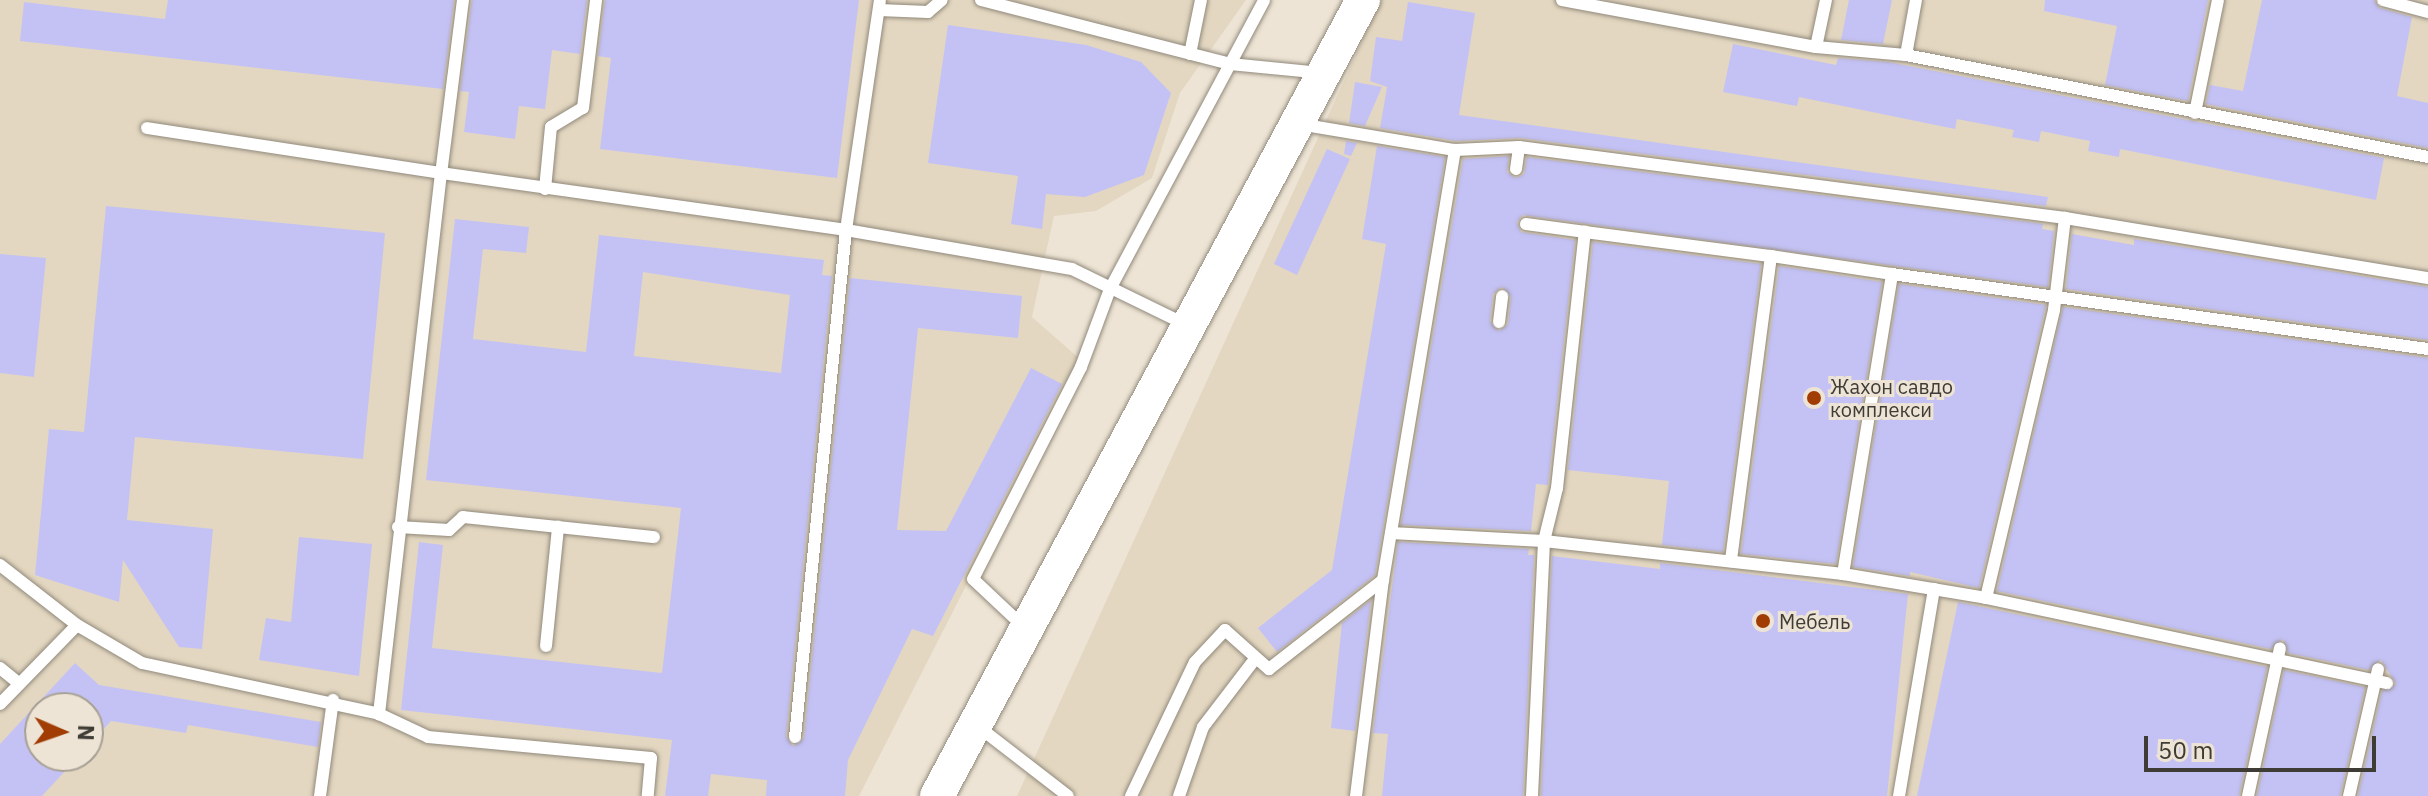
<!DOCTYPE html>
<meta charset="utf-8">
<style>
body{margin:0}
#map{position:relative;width:2428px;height:796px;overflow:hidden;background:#ede4d5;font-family:"IBM Plex Sans",sans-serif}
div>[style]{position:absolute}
.built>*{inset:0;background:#e3d7c1}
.building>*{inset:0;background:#c4c2f5}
.roads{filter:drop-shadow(0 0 2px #91897b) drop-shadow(0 0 2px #91897b)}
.lane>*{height:12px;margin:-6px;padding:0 6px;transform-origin:6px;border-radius:6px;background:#fff}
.secondary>*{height:34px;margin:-17px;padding:0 17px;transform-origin:17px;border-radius:17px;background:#fff}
.dots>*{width:22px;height:22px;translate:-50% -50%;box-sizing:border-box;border:4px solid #ede4d5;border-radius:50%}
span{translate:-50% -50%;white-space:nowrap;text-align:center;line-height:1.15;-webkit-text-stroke:6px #ede4d5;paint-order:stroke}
.poi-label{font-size:20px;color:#3f3c36}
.left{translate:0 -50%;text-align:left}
.north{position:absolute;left:24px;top:692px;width:80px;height:80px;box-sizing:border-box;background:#ede4d5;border:2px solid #a7a195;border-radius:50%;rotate:92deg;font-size:22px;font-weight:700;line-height:32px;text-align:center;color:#3f3c36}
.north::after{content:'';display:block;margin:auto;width:28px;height:36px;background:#a13d04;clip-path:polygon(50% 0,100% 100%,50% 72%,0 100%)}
.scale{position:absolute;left:2144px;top:736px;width:232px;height:36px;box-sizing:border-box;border:4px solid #3f3c36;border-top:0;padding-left:10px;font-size:24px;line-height:28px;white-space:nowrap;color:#3f3c36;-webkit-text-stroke:6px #ede4d5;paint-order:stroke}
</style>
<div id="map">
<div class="built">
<i style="clip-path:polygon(evenodd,0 0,1246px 0,1180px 93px,1152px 178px,1096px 211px,1054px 216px,1032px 317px,1081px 360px,859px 796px,0 796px,0 0,40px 708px,88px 708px,88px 756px,40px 756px,40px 708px)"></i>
<i style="clip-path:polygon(1381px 0,2428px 0,2428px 796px,1017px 796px)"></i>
</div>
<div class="building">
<i style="clip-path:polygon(168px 0,454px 0,443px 89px,20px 41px,24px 2px,165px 19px)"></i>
<i style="clip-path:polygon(472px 0,587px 0,580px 54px,552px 50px,545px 109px,519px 106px,515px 139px,464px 132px,469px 92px,460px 91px)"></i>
<i style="clip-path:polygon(605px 0,859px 0,837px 178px,600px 149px,611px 58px,598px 56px)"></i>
<i style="clip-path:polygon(1849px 0,1892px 0,1883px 44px,1841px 40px)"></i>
<i style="clip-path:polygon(2045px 0,2208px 0,2188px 101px,2105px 85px,2117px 26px,2044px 11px)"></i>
<i style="clip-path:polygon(2262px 0,2374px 0,2380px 8px,2412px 17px,2397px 96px,2428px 103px,2428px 148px,2206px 104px,2210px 85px,2243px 91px)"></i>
<i style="clip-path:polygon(1408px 2px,1475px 13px,1459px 115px,2048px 197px,2046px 206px,1520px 138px,1456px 141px,1380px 128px,1387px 87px,1370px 81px,1376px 37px,1402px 41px)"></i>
<i style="clip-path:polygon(948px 25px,1086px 45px,1141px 62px,1171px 93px,1144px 175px,1085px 197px,1046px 194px,1042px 229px,1011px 224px,1018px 176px,928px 163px)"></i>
<i style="clip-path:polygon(1733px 44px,1836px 65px,1838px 58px,1888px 62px,2384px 158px,2376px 200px,2120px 149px,2119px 157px,2088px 151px,2090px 141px,2041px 131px,2039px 142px,2012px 137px,2014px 130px,1957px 119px,1955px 129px,1799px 97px,1797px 106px,1723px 92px)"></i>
<i style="clip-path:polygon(1355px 82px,1382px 87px,1365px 126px,1349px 123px)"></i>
<i style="clip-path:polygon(1346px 141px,1357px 143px,1351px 156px,1344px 154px)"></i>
<i style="clip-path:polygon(1377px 146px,1445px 157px,1375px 575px,1277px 652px,1258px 628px,1332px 570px,1386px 244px,1362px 239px)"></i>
<i style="clip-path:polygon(1327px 149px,1350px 159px,1297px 275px,1274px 264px)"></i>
<i style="clip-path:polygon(evenodd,1509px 156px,1507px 172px,1516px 178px,1524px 174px,1527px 157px,2043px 224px,2042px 229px,2054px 231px,2048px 287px,1523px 215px,1517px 222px,1521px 232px,1575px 240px,1548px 485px,1536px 484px,1531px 531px,1401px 525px,1463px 159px,1509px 156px,1502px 287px,1511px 297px,1508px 324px,1499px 331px,1490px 321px,1493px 294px,1502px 287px)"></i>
<i style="clip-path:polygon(106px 206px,385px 233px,363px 459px,135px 437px,127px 520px,213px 529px,202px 649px,179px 647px,123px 560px,119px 602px,35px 575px,49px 429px,84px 432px)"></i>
<i style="clip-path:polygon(evenodd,455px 219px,529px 227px,526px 253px,483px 249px,473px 339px,586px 352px,599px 235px,824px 260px,822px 275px,832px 276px,786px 736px,793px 746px,804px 738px,850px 278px,1022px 296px,1018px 338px,918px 328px,897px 530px,946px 531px,1031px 368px,1062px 384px,933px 636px,912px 629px,848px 760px,845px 796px,766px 796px,767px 780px,711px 774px,708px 796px,665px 796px,672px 740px,401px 710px,419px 542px,443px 545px,432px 648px,662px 673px,681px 508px,426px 480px,455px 219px,643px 272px,790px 295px,781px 373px,634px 356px,643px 272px)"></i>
<i style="clip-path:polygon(2072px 234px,2134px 245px,2134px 239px,2428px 287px,2428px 340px,2066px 289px)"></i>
<i style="clip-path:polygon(1593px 242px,1761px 264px,1723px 552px,1662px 545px,1669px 481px,1568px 470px)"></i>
<i style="clip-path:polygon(0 254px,46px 258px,34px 377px,0 373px)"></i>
<i style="clip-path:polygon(1779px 266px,1882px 282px,1836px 564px,1741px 554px)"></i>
<i style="clip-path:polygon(1899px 284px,2046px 305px,1979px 588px,1910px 572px,1910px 576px,1853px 567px)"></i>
<i style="clip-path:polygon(2063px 307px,2428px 358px,2428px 796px,2358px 796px,2382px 691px,2396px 684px,2381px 660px,2369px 670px,2288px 653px,2283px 639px,2271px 649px,1997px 591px)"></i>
<i style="clip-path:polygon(299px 537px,372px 544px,359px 676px,259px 660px,266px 618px,291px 622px)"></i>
<i style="clip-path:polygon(1398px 542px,1529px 549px,1528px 555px,1534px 555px,1523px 796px,1382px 796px,1388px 734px,1373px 733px)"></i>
<i style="clip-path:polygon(1552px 556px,1660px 569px,1660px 563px,1908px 594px,1887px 796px,1541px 796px)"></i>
<i style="clip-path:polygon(1371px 600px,1355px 731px,1331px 728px,1342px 623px)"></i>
<i style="clip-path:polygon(1958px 602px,2267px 667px,2239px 796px,1917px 796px)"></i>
<i style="clip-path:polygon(75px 663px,99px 685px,321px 722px,318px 747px,188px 725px,186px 733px,111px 721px,88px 746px,88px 708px,40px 708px,40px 756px,79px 756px,42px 796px,0 796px,0 744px)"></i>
<i style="clip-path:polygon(2284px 670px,2365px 687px,2340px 796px,2257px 796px)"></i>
</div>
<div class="roads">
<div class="lane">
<i style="left:463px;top:0;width:174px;rotate:97.2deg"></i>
<i style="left:441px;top:173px;width:409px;rotate:8deg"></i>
<i style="left:846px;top:230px;width:229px;rotate:9.8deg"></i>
<i style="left:1072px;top:269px;width:126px;rotate:26deg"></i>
<i style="left:981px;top:0;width:257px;rotate:14.4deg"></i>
<i style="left:1230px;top:64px;width:91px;rotate:5.6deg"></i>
<i style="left:1562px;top:0;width:258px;rotate:10.5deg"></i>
<i style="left:1816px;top:47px;width:90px;rotate:5.1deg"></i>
<i style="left:1906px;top:55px;width:532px;rotate:11.06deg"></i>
<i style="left:2383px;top:0;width:47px;rotate:14.9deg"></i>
<i style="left:879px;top:10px;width:49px;rotate:2.3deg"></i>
<i style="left:928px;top:12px;width:18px;rotate:-41deg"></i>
<i style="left:1816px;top:47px;width:48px;rotate:-78deg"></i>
<i style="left:1190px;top:54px;width:55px;rotate:-78.5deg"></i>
<i style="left:1906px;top:55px;width:56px;rotate:-79.7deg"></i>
<i style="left:2195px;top:113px;width:115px;rotate:-78.5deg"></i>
<i style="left:1299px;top:124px;width:158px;rotate:9.5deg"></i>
<i style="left:1455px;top:150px;width:64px;rotate:-2.7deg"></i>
<i style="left:1519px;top:147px;width:551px;rotate:7.41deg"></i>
<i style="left:2065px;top:218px;width:368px;rotate:9.4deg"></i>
<i style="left:147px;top:128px;width:297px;rotate:8.7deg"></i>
<i style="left:441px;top:173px;width:545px;rotate:96.54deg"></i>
<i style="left:379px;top:714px;width:54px;rotate:25.1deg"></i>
<i style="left:428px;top:737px;width:224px;rotate:5.4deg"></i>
<i style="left:651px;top:758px;width:38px;rotate:95deg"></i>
<i style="left:1516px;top:169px;width:22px;rotate:-82deg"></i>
<i style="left:545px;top:189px;width:62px;rotate:-84.5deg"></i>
<i style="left:551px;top:127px;width:37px;rotate:-31deg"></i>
<i style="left:583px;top:108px;width:109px;rotate:-83.1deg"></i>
<i style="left:1526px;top:224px;width:60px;rotate:7.7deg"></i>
<i style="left:1771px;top:256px;width:122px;rotate:8.5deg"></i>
<i style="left:1499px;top:322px;width:26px;rotate:-83deg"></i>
<i style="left:398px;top:527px;width:51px;rotate:3.4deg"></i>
<i style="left:449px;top:530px;width:19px;rotate:-43deg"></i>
<i style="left:463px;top:517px;width:192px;rotate:6deg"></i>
<i style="left:1391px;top:533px;width:153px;rotate:3deg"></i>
<i style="left:1544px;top:541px;width:301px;rotate:6.3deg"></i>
<i style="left:1843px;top:574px;width:145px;rotate:9.5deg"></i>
<i style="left:1986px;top:598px;width:410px;rotate:12deg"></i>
<i style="left:0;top:565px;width:98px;rotate:37.9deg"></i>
<i style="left:77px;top:625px;width:75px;rotate:30.3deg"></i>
<i style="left:142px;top:663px;width:242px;rotate:12.1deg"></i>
<i style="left:1843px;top:574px;width:304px;rotate:-80.7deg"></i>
<i style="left:1892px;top:274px;width:541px;rotate:7.97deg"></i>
<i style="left:1986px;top:598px;width:296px;rotate:-76.7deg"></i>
<i style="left:2054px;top:310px;width:93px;rotate:-83.2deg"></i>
<i style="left:1025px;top:628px;width:71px;rotate:-136.7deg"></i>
<i style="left:973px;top:579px;width:238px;rotate:-63deg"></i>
<i style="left:1081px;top:367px;width:83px;rotate:-69.6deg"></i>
<i style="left:1110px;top:289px;width:327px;rotate:-61.9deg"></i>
<i style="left:546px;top:646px;width:120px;rotate:-84.2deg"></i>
<i style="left:0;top:668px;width:22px;rotate:39deg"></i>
<i style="left:0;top:704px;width:110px;rotate:-45.7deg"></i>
<i style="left:976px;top:725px;width:116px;rotate:37.7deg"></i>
<i style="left:795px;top:737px;width:510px;rotate:-84.26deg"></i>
<i style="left:846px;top:230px;width:232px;rotate:-81.6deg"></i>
<i style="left:320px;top:796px;width:97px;rotate:-82.3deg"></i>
<i style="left:1131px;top:796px;width:148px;rotate:-64.5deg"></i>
<i style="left:1195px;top:662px;width:44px;rotate:-46.8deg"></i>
<i style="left:1225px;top:630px;width:59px;rotate:41.6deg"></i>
<i style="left:1269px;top:669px;width:145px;rotate:-38deg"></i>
<i style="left:1179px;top:796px;width:73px;rotate:-70.8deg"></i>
<i style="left:1203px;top:727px;width:86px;rotate:-52.6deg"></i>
<i style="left:1356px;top:796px;width:218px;rotate:-82.9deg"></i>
<i style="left:1383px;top:580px;width:436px;rotate:-80.5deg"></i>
<i style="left:1532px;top:796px;width:255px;rotate:-87.3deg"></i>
<i style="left:1544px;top:541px;width:55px;rotate:-76.2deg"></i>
<i style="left:1557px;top:488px;width:258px;rotate:-83.8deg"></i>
<i style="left:1585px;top:232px;width:188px;rotate:7.4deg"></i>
<i style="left:1771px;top:256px;width:308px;rotate:97.5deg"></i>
<i style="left:1899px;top:796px;width:210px;rotate:-80.4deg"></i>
<i style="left:2248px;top:796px;width:151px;rotate:-77.8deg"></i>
<i style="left:2349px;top:796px;width:130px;rotate:-77.1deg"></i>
</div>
<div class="secondary">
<i style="left:937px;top:796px;width:903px;rotate:-61.85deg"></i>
</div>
</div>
<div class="dots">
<i style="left:1814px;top:398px;background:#a13d04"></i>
<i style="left:1763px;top:621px;background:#a13d04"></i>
</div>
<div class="poi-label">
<span class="left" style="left:1830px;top:398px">Жахон савдо<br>комплекси</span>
<span class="left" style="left:1779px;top:621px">Мебель</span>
</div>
<div class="north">N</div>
<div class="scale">50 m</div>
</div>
